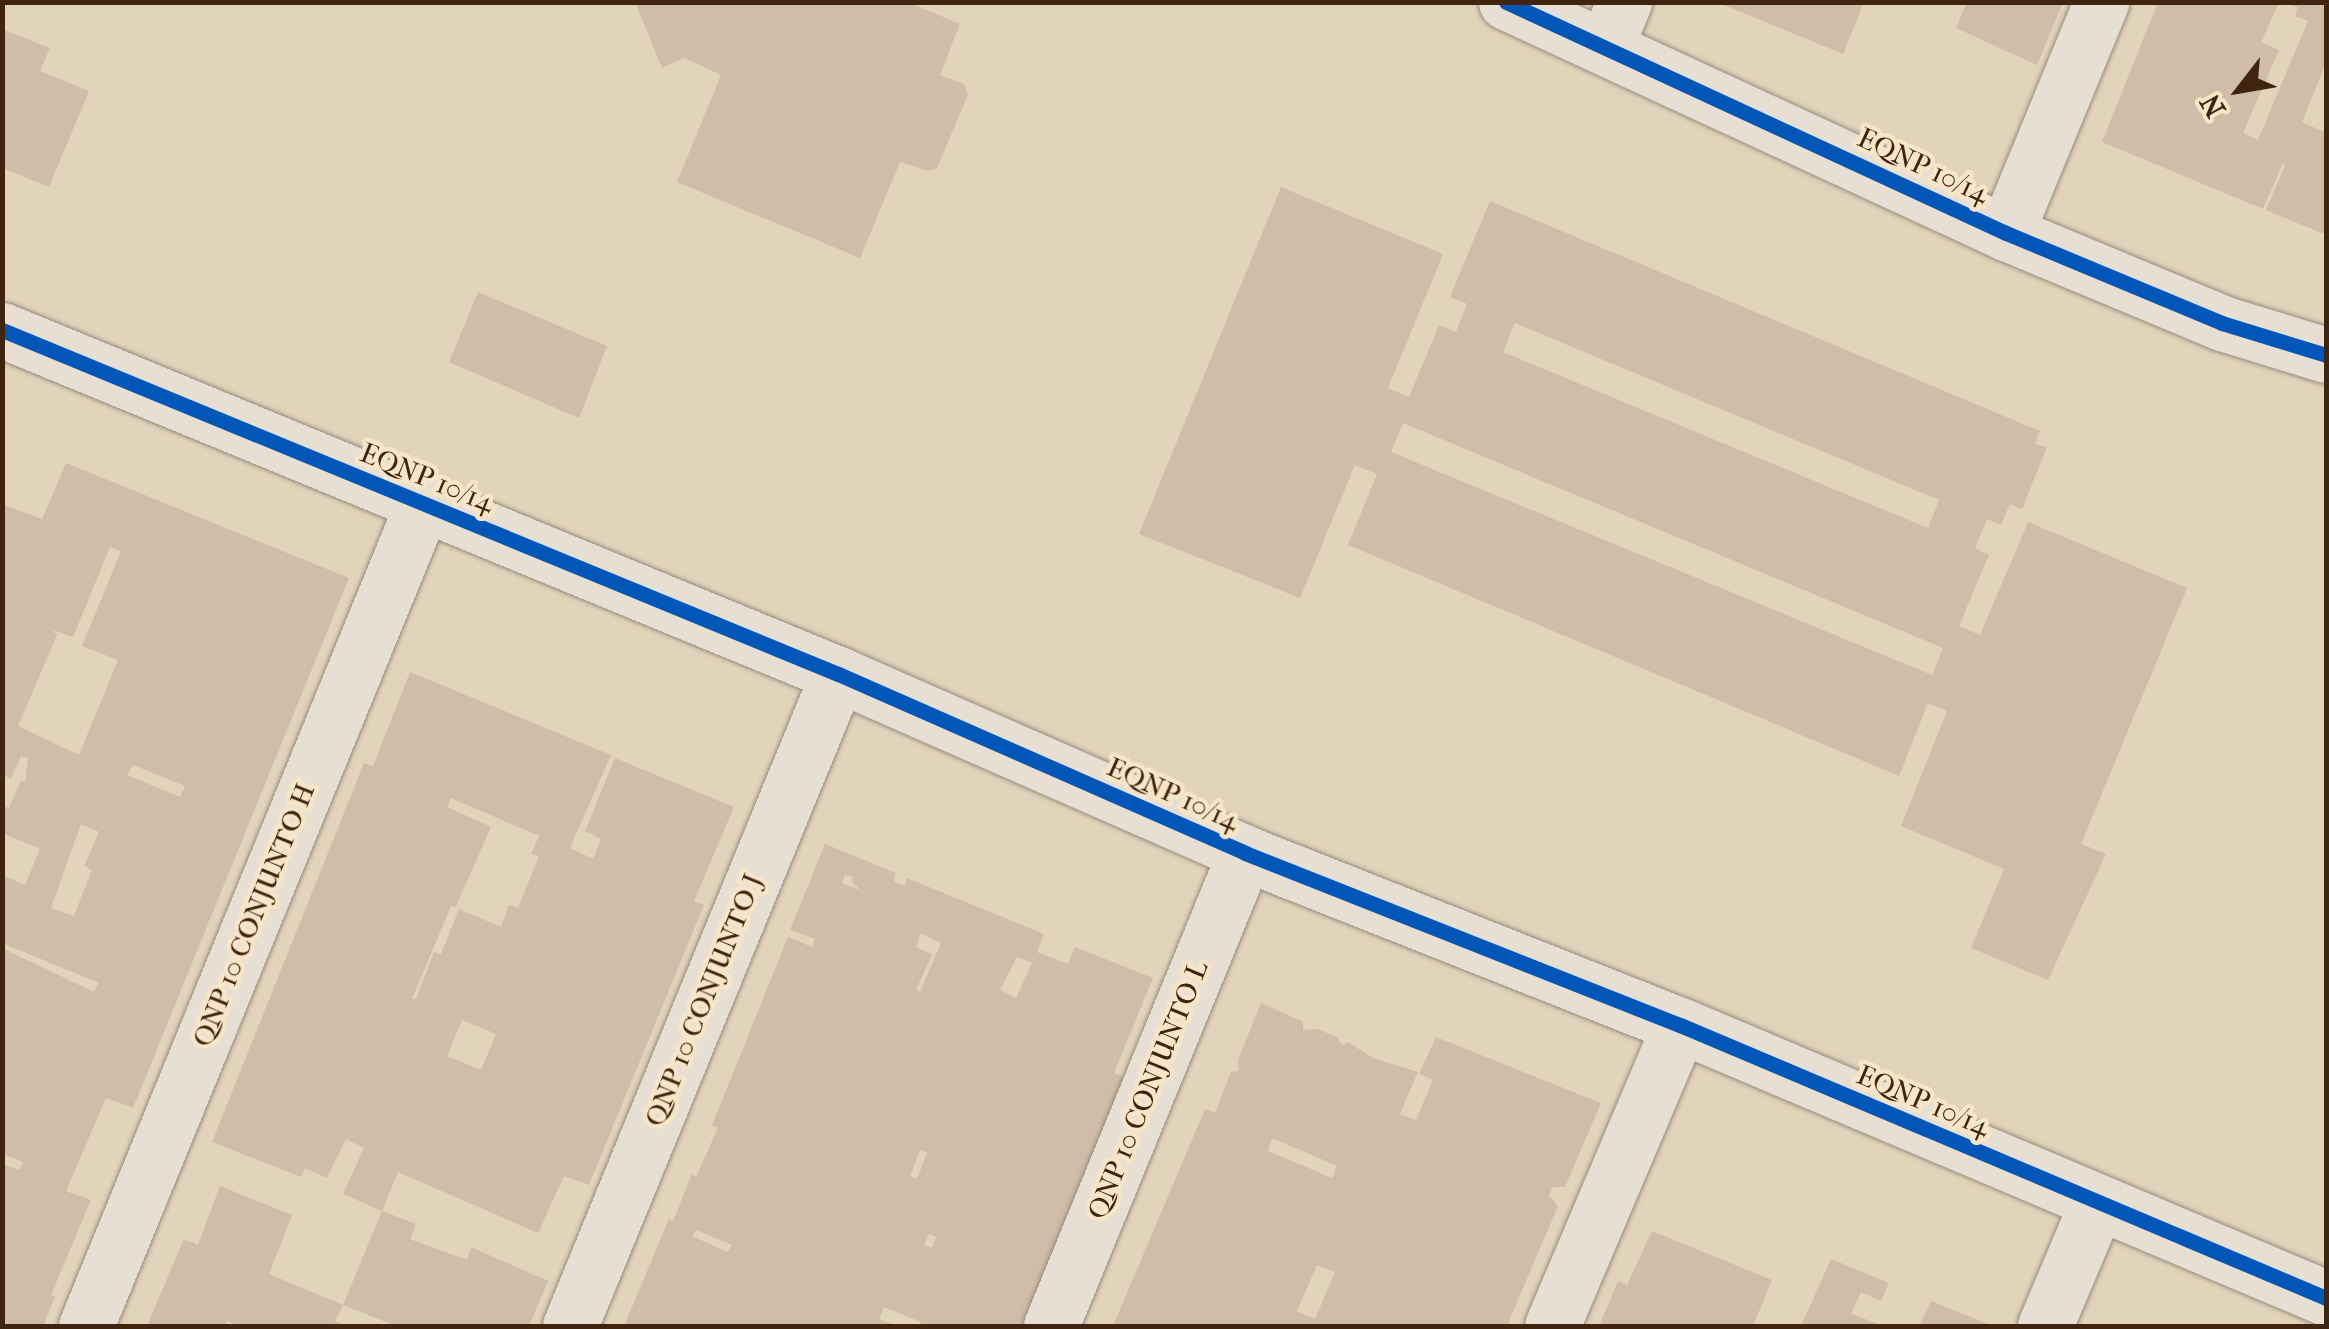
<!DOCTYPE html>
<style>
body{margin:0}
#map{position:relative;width:2329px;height:1329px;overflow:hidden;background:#e2d3bb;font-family:"IM FELL French Canon",serif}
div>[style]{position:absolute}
.building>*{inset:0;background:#cfbca9}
.roads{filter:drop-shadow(0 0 2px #978c7c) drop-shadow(0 0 2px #978c7c)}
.street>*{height:55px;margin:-27.5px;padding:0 27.5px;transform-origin:27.5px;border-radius:27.5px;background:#e7dfd3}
.cycleway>*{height:15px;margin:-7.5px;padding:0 7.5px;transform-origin:7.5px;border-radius:7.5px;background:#0057b8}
span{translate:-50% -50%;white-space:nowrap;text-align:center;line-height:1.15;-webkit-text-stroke:9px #f7e5c8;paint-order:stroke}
.street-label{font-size:28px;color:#3f250f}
.frame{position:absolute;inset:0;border:5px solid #3f250f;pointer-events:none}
.north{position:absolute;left:2189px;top:40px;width:100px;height:100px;-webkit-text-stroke:8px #f7e5c8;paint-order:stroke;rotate:239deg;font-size:28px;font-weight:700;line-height:40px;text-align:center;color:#3f250f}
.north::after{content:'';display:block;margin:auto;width:35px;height:45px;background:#3f250f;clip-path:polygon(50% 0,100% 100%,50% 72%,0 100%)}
</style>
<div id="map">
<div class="building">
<i style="clip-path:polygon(635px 2px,908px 2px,960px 24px,940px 75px,964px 84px,968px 95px,937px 168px,928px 171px,900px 162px,860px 258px,677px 182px,721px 75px,684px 58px,662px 68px)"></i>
<i style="clip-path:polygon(1717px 2px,1864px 2px,1843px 54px)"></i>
<i style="clip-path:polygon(1967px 2px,2063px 2px,2037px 65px,1956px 28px)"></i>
<i style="clip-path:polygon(evenodd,2158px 2px,2326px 2px,2326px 71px,2324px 67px,2302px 122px,2326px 133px,2326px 235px,2266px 210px,2285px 165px,2283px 163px,2263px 209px,2102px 142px,2158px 2px,2279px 3px,2298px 7px,2295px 16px,2308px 21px,2258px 140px,2243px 133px,2279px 50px,2261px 42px,2279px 3px)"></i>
<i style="clip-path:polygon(2px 29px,50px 48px,40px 71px,89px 91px,49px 187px,2px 168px)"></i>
<i style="clip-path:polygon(evenodd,1281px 187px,1443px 254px,1388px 388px,1409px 397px,1439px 325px,1456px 332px,1467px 304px,1450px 297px,1490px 201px,2040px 431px,2035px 444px,2047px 447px,2022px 509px,2010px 504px,2001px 525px,1987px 519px,1975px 548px,1989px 555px,1959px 626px,1980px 635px,2028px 522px,2187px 588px,2081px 844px,2106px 854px,2048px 980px,1971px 948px,2004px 869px,1901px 826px,1947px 711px,1928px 703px,1899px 776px,1348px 545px,1377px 474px,1355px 465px,1300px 598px,1139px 534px,1281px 187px,1515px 323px,1939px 500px,1928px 528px,1503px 352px,1515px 323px,1281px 187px,1403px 423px,1943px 648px,1932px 675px,1391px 452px,1403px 423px)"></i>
<i style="clip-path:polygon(478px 292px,607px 346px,579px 418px,449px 362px)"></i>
<i style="clip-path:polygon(evenodd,66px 463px,349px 578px,133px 1108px,106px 1098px,66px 1191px,91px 1200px,51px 1295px,55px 1297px,43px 1326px,2px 1326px,2px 1164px,19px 1170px,23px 1162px,2px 1154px,2px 948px,94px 992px,99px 983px,2px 943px,2px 875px,25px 885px,40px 849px,2px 833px,2px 806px,9px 808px,21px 780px,25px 782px,28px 758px,21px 756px,11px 779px,2px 774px,2px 504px,42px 519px,66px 463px,110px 547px,121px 551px,82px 646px,118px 660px,79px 755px,18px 726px,57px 635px,53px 630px,73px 637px,110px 547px,66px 463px,133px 765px,185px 786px,180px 797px,127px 775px,133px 765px,66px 463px,81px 824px,99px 832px,84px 866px,92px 870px,74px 916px,51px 908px,81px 824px)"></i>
<i style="clip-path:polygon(evenodd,410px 672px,611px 755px,570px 848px,593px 859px,601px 839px,585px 831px,615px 758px,734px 807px,694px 901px,704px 905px,589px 1185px,564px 1176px,538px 1233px,398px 1172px,382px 1211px,343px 1194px,364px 1148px,346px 1139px,327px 1178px,305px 1168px,301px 1177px,212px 1142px,364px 763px,373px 766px,410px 672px,451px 798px,539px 836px,531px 854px,539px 856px,518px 908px,509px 905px,501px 927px,459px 909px,441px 954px,434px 952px,416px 999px,412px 999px,451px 906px,455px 908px,491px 827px,447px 807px,451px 798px,410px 672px,462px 1020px,496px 1034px,481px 1070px,447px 1056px,462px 1020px)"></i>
<i style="clip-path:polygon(evenodd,825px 844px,896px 873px,894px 882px,904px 886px,907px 878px,1044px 934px,1037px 952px,1068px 964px,1075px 947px,1153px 978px,1114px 1073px,1124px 1077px,1048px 1266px,1022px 1326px,919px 1326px,921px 1322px,884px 1307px,879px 1319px,898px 1326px,624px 1326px,669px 1219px,673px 1221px,692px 1174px,696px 1177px,718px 1128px,712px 1125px,788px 937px,812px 947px,815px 939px,790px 930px,825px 844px,845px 875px,853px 877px,852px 882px,861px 890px,842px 883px,845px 875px,825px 844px,921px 933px,941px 943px,920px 992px,916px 990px,932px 954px,916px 947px,921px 933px,825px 844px,1017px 957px,1032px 963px,1016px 998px,1000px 990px,1017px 957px,825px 844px,920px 1150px,927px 1153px,917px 1179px,910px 1176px,920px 1150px,825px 844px,696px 1230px,732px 1245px,728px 1252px,692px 1236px,696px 1230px,825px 844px,929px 1234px,936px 1237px,932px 1248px,924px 1245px,929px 1234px)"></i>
<i style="clip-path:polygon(evenodd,1261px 1003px,1303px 1022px,1303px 1030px,1317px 1029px,1337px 1037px,1342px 1045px,1348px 1042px,1373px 1058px,1418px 1072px,1400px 1114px,1416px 1120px,1433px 1080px,1419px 1074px,1436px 1037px,1601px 1103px,1565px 1187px,1553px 1187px,1549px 1195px,1558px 1206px,1507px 1326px,1113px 1326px,1205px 1109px,1215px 1113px,1231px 1072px,1239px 1071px,1238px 1060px,1261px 1003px,1272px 1138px,1337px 1166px,1332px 1178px,1268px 1151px,1272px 1138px,1261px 1003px,1317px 1265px,1335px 1272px,1315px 1319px,1297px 1311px,1317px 1265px)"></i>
<i style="clip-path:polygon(220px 1186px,292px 1215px,269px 1274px,343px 1305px,335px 1321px,349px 1326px,240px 1326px,227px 1321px,225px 1326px,147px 1326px,184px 1239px,198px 1245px)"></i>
<i style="clip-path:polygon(382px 1211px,416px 1224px,410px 1239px,467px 1260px,471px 1247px,548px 1281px,529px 1326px,396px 1326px,343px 1305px)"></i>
<i style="clip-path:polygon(1652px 1231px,1772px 1280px,1753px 1326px,1599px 1326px,1618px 1281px,1627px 1285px)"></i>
<i style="clip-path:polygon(1831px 1259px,1889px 1283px,1881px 1301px,1861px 1292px,1851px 1314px,1884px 1326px,1801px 1326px)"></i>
<i style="clip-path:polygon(1931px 1301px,1993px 1326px,1919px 1326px)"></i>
</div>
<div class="roads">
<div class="street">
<i style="left:1506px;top:2px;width:551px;rotate:24.8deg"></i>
<i style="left:2006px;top:233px;width:234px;rotate:22.6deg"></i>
<i style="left:2222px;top:323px;width:109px;rotate:17.1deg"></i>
<i style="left:1606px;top:46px;width:48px;rotate:-67.8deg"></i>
<i style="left:2006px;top:233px;width:250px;rotate:-67.6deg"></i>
<i style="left:2px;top:330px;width:904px;rotate:22.37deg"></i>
<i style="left:838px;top:674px;width:445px;rotate:23.7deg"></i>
<i style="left:1245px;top:853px;width:468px;rotate:21.6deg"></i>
<i style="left:1680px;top:1025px;width:701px;rotate:22.91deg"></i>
<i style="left:86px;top:1326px;width:889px;rotate:-67.73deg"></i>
<i style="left:570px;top:1326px;width:705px;rotate:-67.66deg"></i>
<i style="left:1051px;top:1326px;width:511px;rotate:-67.7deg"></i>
<i style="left:1552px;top:1326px;width:327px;rotate:-67deg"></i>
<i style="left:2045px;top:1326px;width:134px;rotate:-67.1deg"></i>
</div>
</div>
<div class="cycleway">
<i style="left:1506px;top:2px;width:551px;rotate:24.8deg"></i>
<i style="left:2006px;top:233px;width:234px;rotate:22.6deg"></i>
<i style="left:2222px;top:323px;width:109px;rotate:17.1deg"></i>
<i style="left:2px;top:330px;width:904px;rotate:22.37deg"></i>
<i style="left:838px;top:674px;width:445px;rotate:23.7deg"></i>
<i style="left:1245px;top:853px;width:468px;rotate:21.6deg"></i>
<i style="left:1680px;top:1025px;width:701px;rotate:22.91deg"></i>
</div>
<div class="street-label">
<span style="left:1923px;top:166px;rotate:25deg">EQNP 10/14</span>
<span style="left:427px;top:478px;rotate:22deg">EQNP 10/14</span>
<span style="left:1173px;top:794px;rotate:24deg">EQNP 10/14</span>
<span style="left:254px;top:915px;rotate:-68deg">QNP 10 CONJUNTO H</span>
<span style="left:704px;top:1000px;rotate:-68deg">QNP 10 CONJUNTO J</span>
<span style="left:1148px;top:1090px;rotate:-68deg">QNP 10 CONJUNTO L</span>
<span style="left:1923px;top:1101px;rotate:23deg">EQNP 10/14</span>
</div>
<div class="frame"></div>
<div class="north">N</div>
</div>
